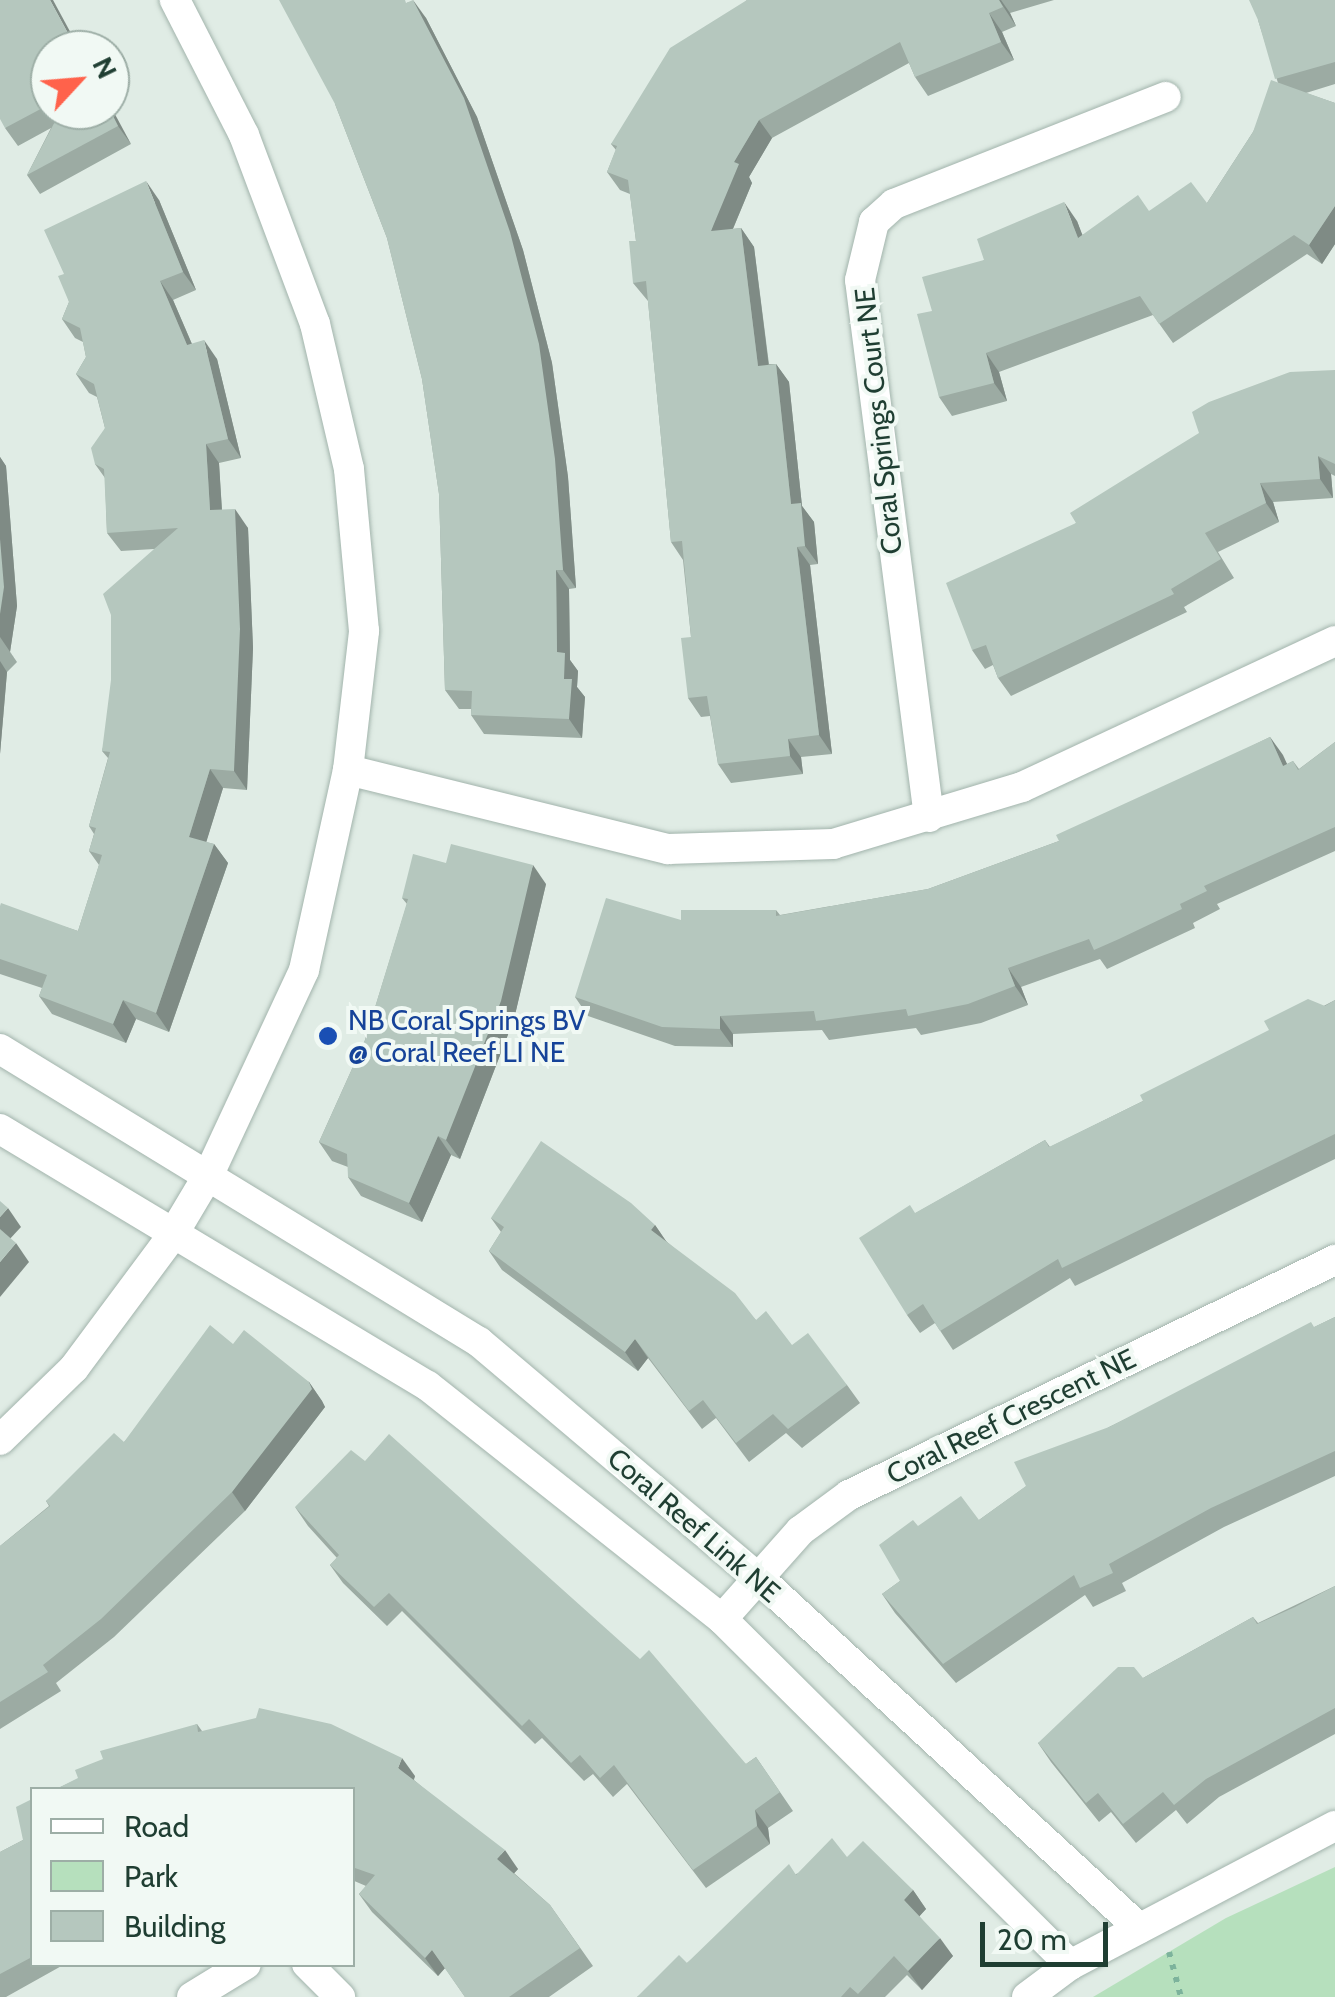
<!DOCTYPE html>
<style>
body{margin:0}
#map{position:relative;width:1335px;height:1997px;overflow:hidden;background:#e0ece5;font-family:Cabin,sans-serif}
div>[style]{position:absolute}
.green>*{inset:0;background:#b6e0bd}
.path>*{height:6px;margin-top:-3px;transform-origin:0;background:repeating-linear-gradient(90deg,#7db39c 0 5px,transparent 0 13px)}
.roads{filter:drop-shadow(0 0 2px #a2b4ac) drop-shadow(0 0 2px #a2b4ac)}
.minor>*{height:30px;margin:-15px;padding:0 15px;transform-origin:15px;border-radius:15px;background:#fff}
.tertiary>*{height:30px;margin:-15px;padding:0 15px;transform-origin:15px;border-radius:15px;background:#fff}
.wall>*{inset:0;background:#9caba3}
.shaded-wall>*{inset:0;background:#7f8b85}
.building>*{inset:0;background:#b5c7be}
.dots>*{width:28px;height:28px;translate:-50% -50%;box-sizing:border-box;border:5px solid #f1f9f4;border-radius:50%}
span{translate:-50% -50%;white-space:nowrap;text-align:center;line-height:1.15;-webkit-text-stroke:8px #f1f9f4;paint-order:stroke}
.street-label{font-size:28px;color:#1f3e32}
.transit-label{font-size:28px;color:#164399}
.left{translate:0 -50%;text-align:left}
.legend{position:absolute;left:30px;top:1787px;width:325px;height:180px;box-sizing:border-box;background:#f1f9f4;border:2px solid #9daea6;margin:0;padding:12px 18px;list-style:none;font-size:30px;color:#1f3e32}
.legend li{display:flex;align-items:center;gap:20px;height:50px}
.legend b{width:50px;border:2px solid #9daea6}
.north{position:absolute;left:30px;top:30px;width:100px;height:100px;box-sizing:border-box;background:#f1f9f4;border:2px solid #9daea6;border-radius:50%;rotate:64deg;font-size:28px;font-weight:700;line-height:40px;text-align:center;color:#1f3e32}
.north::after{content:'';display:block;margin:auto;width:35px;height:45px;background:#ff624b;clip-path:polygon(50% 0,100% 100%,50% 72%,0 100%)}
.scale{position:absolute;left:980px;top:1922px;width:128px;height:45px;box-sizing:border-box;border:5px solid #1f3e32;border-top:0;padding-left:12px;font-size:30px;line-height:35px;white-space:nowrap;color:#1f3e32;-webkit-text-stroke:8px #f1f9f4;paint-order:stroke}
</style>
<div id="map">
<div class="green">
<i style="clip-path:polygon(1335px 1867px,1335px 1997px,1093px 1997px,1226px 1918px)"></i>
</div>
<div class="path">
<i style="left:1169px;top:1952px;width:47px;rotate:75.1deg"></i>
</div>
<div class="roads">
<div class="minor">
<i style="left:348px;top:770px;width:330px;rotate:13.9deg"></i>
<i style="left:668px;top:849px;width:165px;rotate:-1.7deg"></i>
<i style="left:833px;top:844px;width:197px;rotate:-16.8deg"></i>
<i style="left:1022px;top:787px;width:345px;rotate:-25deg"></i>
<i style="left:929px;top:817px;width:541px;rotate:-97.32deg"></i>
<i style="left:860px;top:280px;width:60px;rotate:-76.4deg"></i>
<i style="left:874px;top:222px;width:27px;rotate:-42deg"></i>
<i style="left:894px;top:204px;width:292px;rotate:-21.5deg"></i>
<i style="left:0;top:1049px;width:562px;rotate:31.45deg"></i>
<i style="left:479px;top:1342px;width:369px;rotate:40.2deg"></i>
<i style="left:761px;top:1580px;width:514px;rotate:42.63deg"></i>
<i style="left:0;top:1129px;width:499px;rotate:31deg"></i>
<i style="left:428px;top:1386px;width:375px;rotate:38.4deg"></i>
<i style="left:722px;top:1619px;width:491px;rotate:44.8deg"></i>
<i style="left:722px;top:1619px;width:118px;rotate:-48.4deg"></i>
<i style="left:800px;top:1531px;width:61px;rotate:-36.3deg"></i>
<i style="left:849px;top:1495px;width:540px;rotate:-25.81deg"></i>
<i style="left:307px;top:1964px;width:47px;rotate:45deg"></i>
<i style="left:192px;top:1997px;width:63px;rotate:-31.4deg"></i>
<i style="left:1027px;top:1997px;width:54px;rotate:-36.7deg"></i>
<i style="left:1070px;top:1965px;width:299px;rotate:-27.7deg"></i>
</div>
<div class="tertiary">
<i style="left:0;top:1440px;width:103px;rotate:-44.2deg"></i>
<i style="left:74px;top:1368px;width:164px;rotate:-53.4deg"></i>
<i style="left:172px;top:1236px;width:72px;rotate:-59.2deg"></i>
<i style="left:209px;top:1174px;width:225px;rotate:-65deg"></i>
<i style="left:304px;top:970px;width:205px;rotate:-77.6deg"></i>
<i style="left:348px;top:770px;width:140px;rotate:-83.4deg"></i>
<i style="left:364px;top:631px;width:163px;rotate:-95.3deg"></i>
<i style="left:349px;top:469px;width:149px;rotate:-103.2deg"></i>
<i style="left:315px;top:324px;width:202px;rotate:-110.6deg"></i>
<i style="left:244px;top:135px;width:152px;rotate:-117.1deg"></i>
</div>
</div>
<div class="wall">
<i style="clip-path:polygon(747px 0,1054px 0,1010px 13px,1016px 26px,1002px 32px,1014px 60px,928px 96px,915px 77px,909px 63px,772px 138px,749px 177px,752px 183px,733px 229px,741px 228px,754px 247px,769px 364px,776px 364px,789px 382px,802px 506px,814px 522px,818px 564px,810px 565px,832px 754px,801px 757px,803px 774px,731px 783px,718px 764px,710px 716px,701px 717px,688px 698px,691px 637px,683px 560px,671px 542px,648px 301px,633px 283px,636px 241px,630px 194px,620px 190px,607px 172px,616px 150px,611px 144px)"></i>
<i style="clip-path:polygon(1335px 0,1335px 84px,1306px 93px,1335px 103px,1335px 244px,1322px 264px,1307px 254px,1173px 343px,1153px 315px,999px 372px,1007px 401px,952px 416px,939px 397px,932px 311px,984px 260px,1077px 221px,1082px 235px,1149px 211px,1207px 203px,1253px 132px,1278px 83px,1258px 20px)"></i>
<i style="clip-path:polygon(408px 2px,426px 18px,477px 117px,523px 250px,552px 363px,568px 477px,576px 588px,569px 589px,570px 660px,578px 671px,577px 687px,585px 697px,582px 738px,484px 734px,471px 715px,471px 709px,459px 709px,445px 690px,439px 494px,422px 379px,387px 238px,335px 104px)"></i>
<i style="clip-path:polygon(50px 50px,50px 110px,110px 110px,131px 144px,40px 194px,27px 175px,51px 128px,18px 146px,5px 128px)"></i>
<i style="clip-path:polygon(159px 200px,196px 290px,173px 300px,192px 344px,217px 359px,241px 458px,219px 463px,222px 510px,248px 528px,253px 648px,247px 790px,223px 788px,206px 842px,214px 844px,228px 863px,169px 1032px,136px 1019px,126px 1043px,52px 1014px,39px 996px,42px 988px,0 974px,0 906px,78px 931px,99px 865px,89px 851px,94px 834px,89px 826px,108px 758px,102px 751px,154px 549px,121px 551px,107px 533px,105px 478px,95px 464px,105px 428px,97px 397px,89px 393px,76px 374px,86px 357px,83px 342px,75px 338px,62px 319px,69px 302px,64px 274px)"></i>
<i style="clip-path:polygon(1335px 370px,1335px 476px,1331px 474px,1333px 498px,1273px 502px,1279px 522px,1218px 552px,1234px 578px,1184px 607px,1187px 612px,1011px 696px,998px 678px,993px 665px,985px 669px,972px 650px,1076px 523px)"></i>
<i style="clip-path:polygon(0 457px,6px 466px,17px 606px,10px 652px,17px 662px,7px 672px,0 754px)"></i>
<i style="clip-path:polygon(1270px 737px,1287px 764px,1293px 761px,1299px 769px,1335px 742px,1335px 851px,1217px 904px,1220px 909px,1193px 923px,1195px 928px,1107px 969px,1100px 959px,1021px 987px,1028px 1005px,981px 1023px,921px 1035px,916px 1028px,829px 1040px,822px 1030px,733px 1034px,733px 1047px,675px 1046px,588px 1016px,575px 997px,681px 920px,776px 910px,780px 915px,928px 889px,1059px 841px)"></i>
<i style="clip-path:polygon(546px 884px,514px 1019px,460px 1159px,451px 1155px,422px 1222px,361px 1196px,348px 1177px,348px 1167px,332px 1161px,319px 1142px,365px 1040px,407px 904px,402px 898px)"></i>
<i style="clip-path:polygon(1335px 1000px,1335px 1159px,1075px 1286px,1070px 1278px,953px 1350px,935px 1323px,920px 1333px,907px 1315px,916px 1213px,1045px 1140px,1050px 1147px,1143px 1101px)"></i>
<i style="clip-path:polygon(491px 1218px,655px 1225px,666px 1241px,756px 1320px,847px 1385px,860px 1403px,802px 1448px,786px 1433px,749px 1462px,716px 1418px,702px 1429px,648px 1358px,638px 1371px,502px 1270px,489px 1251px,501px 1232px)"></i>
<i style="clip-path:polygon(1335px 1317px,1335px 1476px,1224px 1527px,1122px 1583px,1126px 1591px,1093px 1607px,1085px 1595px,956px 1683px,895px 1613px,882px 1594px,900px 1581px,918px 1526px,979px 1520px,1109px 1427px)"></i>
<i style="clip-path:polygon(233px 1344px,309px 1382px,322px 1401px,325px 1407px,245px 1511px,114px 1637px,56px 1683px,61px 1691px,0 1729px,0 1546px,49px 1506px,46px 1501px,124px 1442px)"></i>
<i style="clip-path:polygon(295px 1507px,746px 1764px,756px 1757px,793px 1811px,768px 1828px,770px 1844px,706px 1888px,627px 1784px,613px 1797px,593px 1774px,584px 1781px,542px 1738px,535px 1744px,402px 1611px,387px 1626px,343px 1583px,330px 1565px,337px 1558px,308px 1526px)"></i>
<i style="clip-path:polygon(1335px 1586px,1335px 1734px,1219px 1797px,1187px 1824px,1176px 1810px,1136px 1843px,1111px 1812px,1099px 1822px,1051px 1762px,1038px 1743px,1143px 1678px,1253px 1617px,1258px 1623px)"></i>
<i style="clip-path:polygon(197px 1724px,202px 1731px,415px 1776px,414px 1780px,518px 1869px,514px 1873px,550px 1905px,593px 1966px,549px 1997px,465px 1997px,445px 1968px,438px 1976px,372px 1912px,359px 1894px,366px 1886px,352px 1880px,352px 1790px,54px 1790px)"></i>
<i style="clip-path:polygon(32px 1799px,32px 1964px,65px 1964px,6px 1997px,0 1997px,0 1852px,23px 1840px)"></i>
<i style="clip-path:polygon(847px 1857px,913px 1890px,926px 1909px,919px 1916px,953px 1956px,922px 1990px,907px 1975px,885px 1997px,637px 1997px,687px 1963px,796px 1874px)"></i>
</div>
<div class="shaded-wall">
<i style="clip-path:polygon(50px 0,53px 0,80px 50px,77px 50px)"></i>
<i style="clip-path:polygon(413px 0,426px 18px,477px 117px,523px 250px,552px 363px,568px 477px,576px 588px,563px 570px)"></i>
<i style="clip-path:polygon(999px 0,1001px 0,1010px 13px,1016px 26px)"></i>
<i style="clip-path:polygon(989px 13px,1002px 32px,1014px 60px,1001px 42px)"></i>
<i style="clip-path:polygon(110px 105px,131px 144px,118px 126px,110px 110px)"></i>
<i style="clip-path:polygon(759px 120px,772px 138px,749px 177px,752px 183px,724px 250px,711px 231px,734px 162px)"></i>
<i style="clip-path:polygon(146px 181px,159px 200px,196px 290px,183px 272px)"></i>
<i style="clip-path:polygon(1064px 202px,1077px 221px,1091px 257px,1078px 238px)"></i>
<i style="clip-path:polygon(1335px 206px,1335px 244px,1322px 264px,1309px 245px)"></i>
<i style="clip-path:polygon(741px 228px,754px 247px,771px 384px,758px 366px)"></i>
<i style="clip-path:polygon(160px 281px,173px 300px,200px 363px,187px 345px)"></i>
<i style="clip-path:polygon(204px 340px,217px 359px,241px 458px,228px 439px)"></i>
<i style="clip-path:polygon(986px 353px,999px 372px,1007px 401px,994px 383px)"></i>
<i style="clip-path:polygon(776px 364px,789px 382px,802px 506px,814px 522px,818px 564px,805px 546px,791px 504px)"></i>
<i style="clip-path:polygon(206px 444px,219px 463px,223px 529px,210px 510px)"></i>
<i style="clip-path:polygon(1318px 456px,1331px 474px,1333px 498px,1320px 479px)"></i>
<i style="clip-path:polygon(0 457px,6px 466px,17px 606px,10px 652px,17px 662px,0 637px)"></i>
<i style="clip-path:polygon(1260px 483px,1273px 502px,1279px 522px,1266px 503px)"></i>
<i style="clip-path:polygon(235px 509px,248px 528px,253px 648px,247px 790px,234px 771px)"></i>
<i style="clip-path:polygon(797px 547px,810px 565px,832px 754px,819px 735px)"></i>
<i style="clip-path:polygon(556px 570px,569px 589px,570px 660px,578px 671px,577px 687px,585px 697px,582px 738px,569px 719px,564px 679px,557px 652px)"></i>
<i style="clip-path:polygon(0 661px,7px 672px,0 754px)"></i>
<i style="clip-path:polygon(1270px 737px,1283px 755px,1296px 784px,1283px 766px)"></i>
<i style="clip-path:polygon(788px 739px,801px 757px,803px 774px,790px 756px)"></i>
<i style="clip-path:polygon(210px 769px,223px 788px,202px 856px,189px 837px)"></i>
<i style="clip-path:polygon(214px 844px,228px 863px,169px 1032px,156px 1013px)"></i>
<i style="clip-path:polygon(533px 865px,546px 884px,514px 1019px,460px 1159px,446px 1140px)"></i>
<i style="clip-path:polygon(1008px 968px,1021px 987px,1028px 1005px,1015px 986px)"></i>
<i style="clip-path:polygon(123px 1000px,136px 1019px,126px 1043px,113px 1024px)"></i>
<i style="clip-path:polygon(720px 1016px,733px 1034px,733px 1047px,720px 1029px)"></i>
<i style="clip-path:polygon(438px 1136px,451px 1155px,422px 1222px,409px 1203px)"></i>
<i style="clip-path:polygon(8px 1208px,21px 1227px,7px 1242px,0 1232px,0 1217px)"></i>
<i style="clip-path:polygon(655px 1225px,668px 1244px,651px 1230px)"></i>
<i style="clip-path:polygon(16px 1243px,29px 1262px,0 1297px,0 1262px)"></i>
<i style="clip-path:polygon(635px 1339px,648px 1358px,638px 1371px,625px 1352px)"></i>
<i style="clip-path:polygon(309px 1382px,322px 1401px,325px 1407px,245px 1511px,232px 1492px)"></i>
<i style="clip-path:polygon(402px 1758px,415px 1776px,411px 1786px,398px 1768px)"></i>
<i style="clip-path:polygon(755px 1810px,768px 1828px,770px 1844px,757px 1826px)"></i>
<i style="clip-path:polygon(505px 1850px,518px 1869px,510px 1878px,497px 1859px)"></i>
<i style="clip-path:polygon(913px 1890px,926px 1909px,917px 1919px,904px 1900px)"></i>
<i style="clip-path:polygon(940px 1938px,953px 1956px,922px 1990px,908px 1971px)"></i>
<i style="clip-path:polygon(432px 1950px,445px 1968px,438px 1976px,425px 1958px)"></i>
</div>
<div class="building">
<i style="clip-path:polygon(0 0,50px 0,77px 50px,50px 50px,50px 104px,5px 128px,0 119px)"></i>
<i style="clip-path:polygon(279px 0,405px 0,406px 3px,413px 0,464px 98px,510px 232px,539px 344px,555px 459px,563px 570px,556px 570px,557px 652px,565px 653px,564px 679px,572px 679px,569px 719px,471px 715px,472px 691px,445px 690px,439px 494px,422px 379px,387px 238px,335px 104px)"></i>
<i style="clip-path:polygon(747px 0,999px 0,1003px 7px,989px 13px,1001px 42px,915px 77px,900px 42px,759px 120px,734px 162px,739px 164px,711px 231px,741px 228px,758px 366px,776px 364px,791px 504px,801px 503px,805px 546px,797px 547px,819px 735px,788px 739px,790px 756px,718px 764px,707px 696px,688px 698px,681px 638px,691px 637px,682px 541px,671px 542px,646px 281px,633px 283px,629px 241px,636px 241px,628px 180px,607px 172px,617px 146px,611px 144px,670px 48px)"></i>
<i style="clip-path:polygon(1249px 0,1335px 0,1335px 62px,1275px 79px,1258px 20px)"></i>
<i style="clip-path:polygon(1271px 80px,1335px 103px,1335px 206px,1309px 245px,1294px 235px,1159px 324px,1140px 296px,986px 353px,994px 383px,939px 397px,917px 314px,932px 311px,922px 277px,984px 260px,977px 239px,1064px 202px,1078px 238px,1138px 195px,1149px 211px,1191px 182px,1207px 203px,1253px 132px)"></i>
<i style="clip-path:polygon(61px 110px,110px 110px,118px 126px,27px 175px)"></i>
<i style="clip-path:polygon(146px 181px,183px 272px,160px 281px,187px 345px,204px 340px,228px 439px,206px 444px,210px 510px,235px 509px,240px 629px,234px 771px,210px 769px,189px 837px,214px 844px,156px 1013px,123px 1000px,113px 1024px,39px 996px,47px 975px,0 959px,0 906px,1px 903px,78px 931px,102px 855px,89px 851px,96px 828px,89px 826px,110px 752px,102px 751px,111px 680px,111px 615px,103px 594px,178px 528px,107px 533px,104px 469px,95px 464px,91px 448px,105px 428px,94px 384px,76px 374px,86px 357px,80px 328px,62px 319px,69px 302px,58px 276px,64px 274px,44px 230px)"></i>
<i style="clip-path:polygon(1335px 370px,1335px 464px,1318px 456px,1320px 479px,1260px 483px,1266px 503px,1205px 533px,1221px 559px,1171px 589px,1174px 594px,998px 678px,986px 645px,972px 650px,946px 583px,1076px 523px,1070px 513px,1199px 433px,1192px 412px,1209px 402px,1290px 372px)"></i>
<i style="clip-path:polygon(0 539px,4px 587px,0 614px)"></i>
<i style="clip-path:polygon(1270px 737px,1283px 766px,1293px 761px,1298px 770px,1335px 742px,1335px 827px,1204px 886px,1207px 891px,1180px 904px,1182px 909px,1119px 939px,1094px 950px,1089px 939px,1008px 968px,1015px 986px,968px 1004px,908px 1016px,906px 1009px,816px 1021px,814px 1011px,720px 1016px,720px 1029px,662px 1027px,575px 997px,606px 898px,681px 920px,681px 910px,776px 910px,776px 916px,928px 889px,1059px 841px,1056px 835px)"></i>
<i style="clip-path:polygon(451px 844px,533px 865px,501px 1001px,446px 1140px,438px 1136px,409px 1203px,348px 1177px,347px 1154px,319px 1142px,365px 1040px,408px 899px,402px 898px,413px 854px,446px 863px)"></i>
<i style="clip-path:polygon(1308px 999px,1325px 1006px,1335px 1000px,1335px 1134px,1062px 1268px,1058px 1259px,940px 1331px,923px 1304px,907px 1315px,859px 1238px,910px 1205px,915px 1213px,1045px 1140px,1049px 1147px,1143px 1101px,1140px 1095px,1269px 1030px,1264px 1021px)"></i>
<i style="clip-path:polygon(541px 1141px,631px 1203px,655px 1225px,651px 1230px,735px 1293px,756px 1320px,766px 1311px,792px 1345px,808px 1333px,847px 1385px,788px 1429px,773px 1414px,736px 1443px,703px 1400px,689px 1411px,635px 1339px,625px 1352px,489px 1251px,504px 1227px,491px 1218px)"></i>
<i style="clip-path:polygon(0 1201px,8px 1208px,0 1217px)"></i>
<i style="clip-path:polygon(0 1229px,16px 1243px,0 1262px)"></i>
<i style="clip-path:polygon(1335px 1317px,1335px 1451px,1211px 1508px,1109px 1564px,1113px 1573px,1080px 1588px,1074px 1575px,943px 1664px,882px 1594px,900px 1581px,879px 1545px,913px 1520px,918px 1526px,961px 1496px,979px 1520px,1026px 1486px,1014px 1462px,1109px 1427px,1311px 1322px,1314px 1327px)"></i>
<i style="clip-path:polygon(210px 1325px,233px 1344px,244px 1330px,309px 1382px,312px 1389px,232px 1492px,101px 1619px,43px 1665px,48px 1672px,0 1702px,0 1546px,50px 1506px,46px 1501px,114px 1433px,124px 1442px)"></i>
<i style="clip-path:polygon(389px 1434px,640px 1659px,649px 1650px,746px 1764px,756px 1757px,780px 1792px,755px 1810px,757px 1826px,693px 1870px,614px 1765px,600px 1778px,580px 1755px,571px 1763px,529px 1719px,522px 1726px,389px 1593px,374px 1607px,330px 1565px,339px 1555px,295px 1507px,351px 1450px,365px 1461px)"></i>
<i style="clip-path:polygon(1335px 1586px,1335px 1708px,1206px 1779px,1174px 1805px,1163px 1792px,1123px 1824px,1098px 1793px,1086px 1803px,1038px 1743px,1118px 1667px,1134px 1667px,1143px 1678px,1253px 1617px,1257px 1624px,1295px 1607px)"></i>
<i style="clip-path:polygon(259px 1708px,331px 1724px,402px 1758px,398px 1768px,505px 1850px,497px 1859px,550px 1905px,580px 1948px,509px 1997px,465px 1997px,432px 1950px,425px 1958px,359px 1894px,375px 1875px,352px 1867px,352px 1790px,54px 1790px,78px 1778px,75px 1770px,103px 1759px,100px 1751px,197px 1724px,198px 1732px,256px 1718px)"></i>
<i style="clip-path:polygon(32px 1799px,32px 1957px,0 1974px,0 1852px,23px 1840px,16px 1807px)"></i>
<i style="clip-path:polygon(832px 1838px,847px 1857px,863px 1841px,913px 1890px,904px 1900px,940px 1938px,908px 1971px,894px 1956px,858px 1994px,850px 1987px,841px 1997px,637px 1997px,679px 1955px,687px 1963px,789px 1864px,796px 1875px)"></i>
</div>
<div class="dots">
<i style="left:328px;top:1036px;background:#1a4fb4"></i>
</div>
<div class="street-label">
<span style="left:878px;top:421px;rotate:-96deg">Coral Springs Court NE</span>
<span style="left:1011px;top:1416px;rotate:-26deg">Coral Reef Crescent NE</span>
<span style="left:694px;top:1525px;rotate:41deg">Coral Reef Link NE</span>
</div>
<div class="transit-label">
<span class="left" style="left:348px;top:1036px">NB Coral Springs BV<br>@ Coral Reef LI NE</span>
</div>
<ul class="legend">
<li><b style="height:12px;background:#fff"></b>Road</li>
<li><b style="height:28px;background:#b6e0bd"></b>Park</li>
<li><b style="height:28px;background:#b5c7be"></b>Building</li>
</ul>
<div class="north">N</div>
<div class="scale">20 m</div>
</div>
